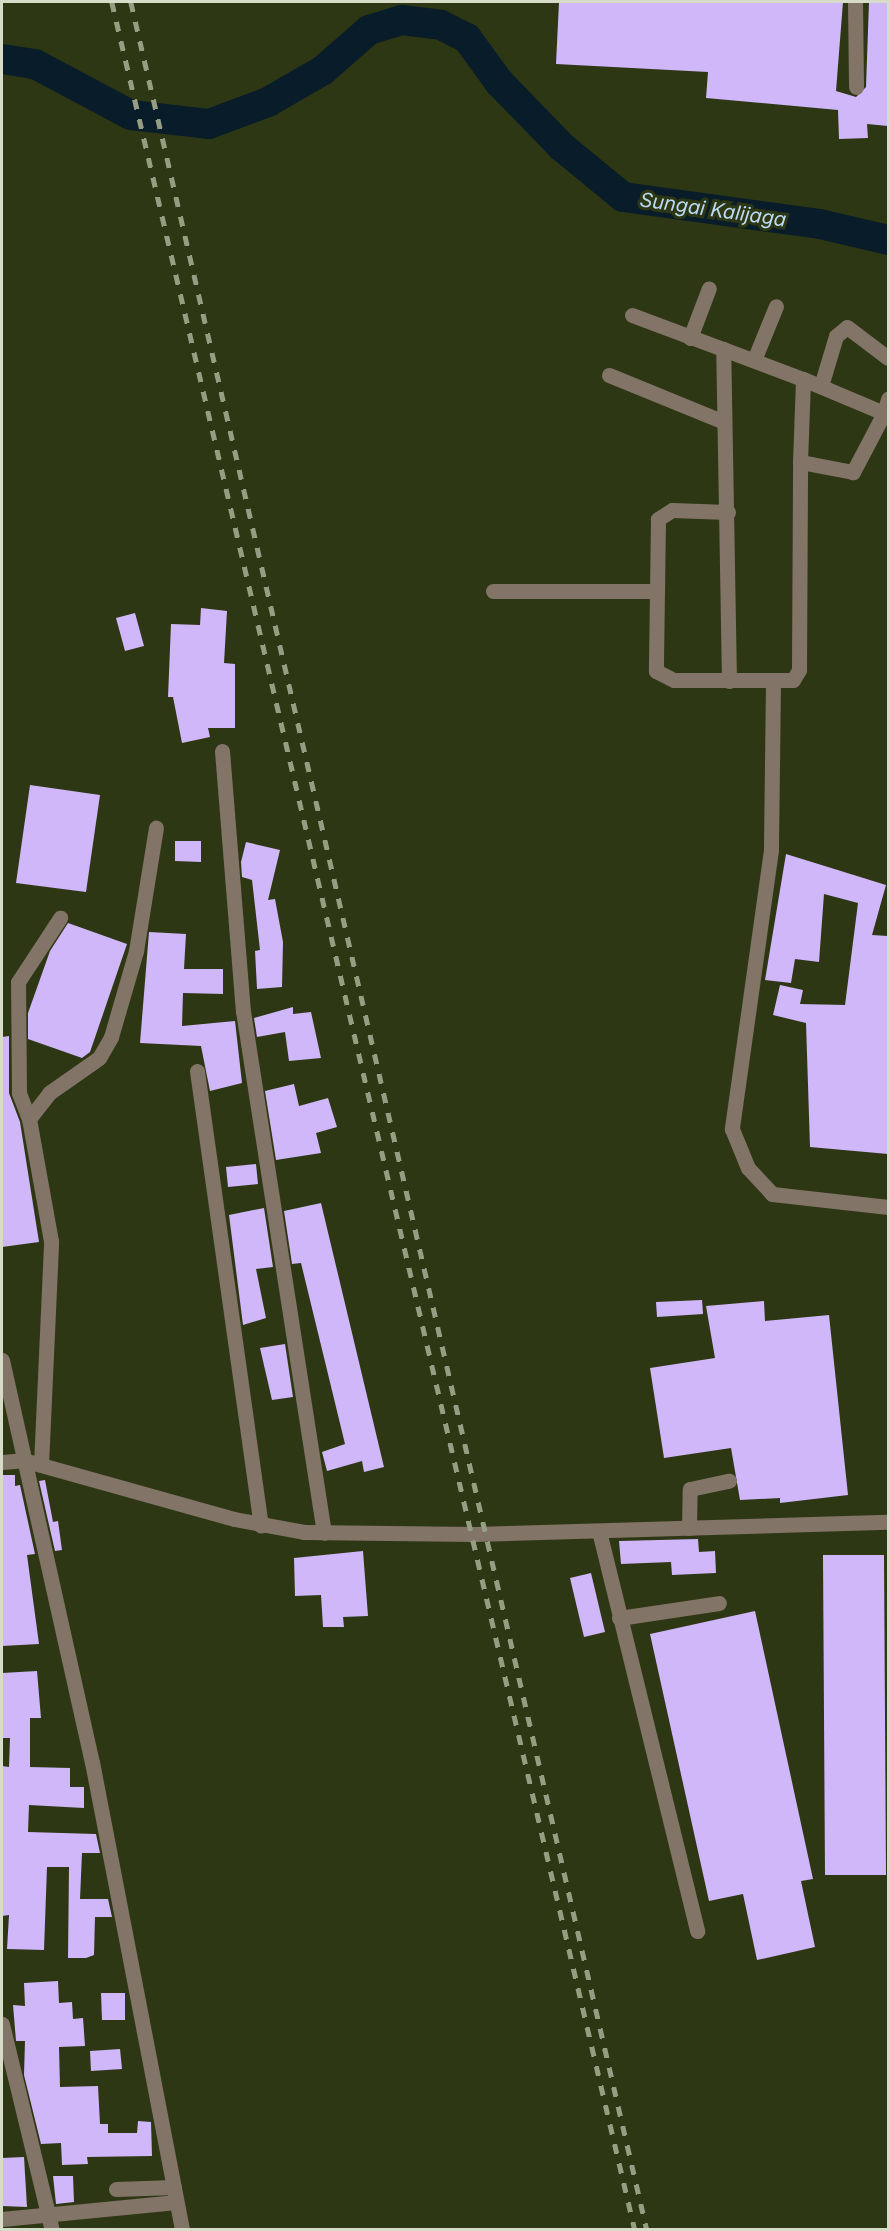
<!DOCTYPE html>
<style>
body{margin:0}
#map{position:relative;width:890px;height:2231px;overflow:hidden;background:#2e3714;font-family:Inter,sans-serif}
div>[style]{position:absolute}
.river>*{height:30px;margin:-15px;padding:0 15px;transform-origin:15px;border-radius:15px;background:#081c2a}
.building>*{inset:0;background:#cfb7f9}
.minor>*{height:15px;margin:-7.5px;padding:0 7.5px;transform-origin:7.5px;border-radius:7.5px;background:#837468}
.rail>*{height:4.5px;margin-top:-2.25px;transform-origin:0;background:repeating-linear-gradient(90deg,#959d83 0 10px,transparent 0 20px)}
span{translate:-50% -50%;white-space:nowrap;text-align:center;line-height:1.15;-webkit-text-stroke:6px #2e3714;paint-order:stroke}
.water-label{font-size:20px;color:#badbf4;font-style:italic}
.frame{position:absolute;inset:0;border:3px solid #d6dcc8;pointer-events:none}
</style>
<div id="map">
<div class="river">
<i style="left:2px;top:59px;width:33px;rotate:9deg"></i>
<i style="left:35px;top:64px;width:109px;rotate:28deg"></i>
<i style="left:131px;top:115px;width:79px;rotate:6.6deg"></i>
<i style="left:209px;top:124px;width:63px;rotate:-20.4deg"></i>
<i style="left:268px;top:102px;width:62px;rotate:-29.9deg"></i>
<i style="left:322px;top:71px;width:62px;rotate:-41.1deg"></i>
<i style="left:369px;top:30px;width:34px;rotate:-17deg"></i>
<i style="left:402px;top:20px;width:39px;rotate:7deg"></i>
<i style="left:441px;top:25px;width:29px;rotate:27deg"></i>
<i style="left:467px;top:38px;width:54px;rotate:54deg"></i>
<i style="left:499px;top:82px;width:91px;rotate:45.9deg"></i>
<i style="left:562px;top:147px;width:79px;rotate:39.3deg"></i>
<i style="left:623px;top:197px;width:199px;rotate:7.8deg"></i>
<i style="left:820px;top:224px;width:70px;rotate:13.2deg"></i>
</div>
<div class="building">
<i style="clip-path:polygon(559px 2px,843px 2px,836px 91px,856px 97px,866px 87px,869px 2px,888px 2px,888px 126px,867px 124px,868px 138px,839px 139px,838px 110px,706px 98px,708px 72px,556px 64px)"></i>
<i style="clip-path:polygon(201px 608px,227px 611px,224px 663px,235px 664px,235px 728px,208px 728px,210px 737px,182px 743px,173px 697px,168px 697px,171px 624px,200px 625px)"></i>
<i style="clip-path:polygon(135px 613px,144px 646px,125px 651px,116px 618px)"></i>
<i style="clip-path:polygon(30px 785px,100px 795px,86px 892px,16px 883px)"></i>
<i style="clip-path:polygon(175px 841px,201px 841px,201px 862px,175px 861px)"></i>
<i style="clip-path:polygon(246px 842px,280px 850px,268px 900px,275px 899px,283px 942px,282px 987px,257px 989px,255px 951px,260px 950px,252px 880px,242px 877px,241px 862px)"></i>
<i style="clip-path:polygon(786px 854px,886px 885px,872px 935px,888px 936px,888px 1154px,810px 1147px,806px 1023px,773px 1015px,780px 985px,803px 990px,800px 1004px,845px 1005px,858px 903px,824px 894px,819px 962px,795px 959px,791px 983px,765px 980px)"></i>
<i style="clip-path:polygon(68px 923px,127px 944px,90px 1052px,82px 1058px,28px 1039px,28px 1013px,50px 951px)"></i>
<i style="clip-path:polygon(149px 932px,186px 934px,184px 969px,223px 969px,223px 994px,183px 993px,182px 1026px,235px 1021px,242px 1083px,210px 1091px,201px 1046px,140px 1043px)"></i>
<i style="clip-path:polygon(293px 1007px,293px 1014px,311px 1012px,321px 1058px,289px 1061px,285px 1032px,257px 1037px,254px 1018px)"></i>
<i style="clip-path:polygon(9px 1036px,9px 1093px,20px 1122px,39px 1242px,2px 1247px,2px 1037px)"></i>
<i style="clip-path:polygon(294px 1084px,299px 1106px,328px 1098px,337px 1127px,316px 1133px,321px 1153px,276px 1160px,265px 1091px)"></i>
<i style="clip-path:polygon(256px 1164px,258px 1184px,228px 1187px,226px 1167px)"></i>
<i style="clip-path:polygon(321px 1203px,384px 1467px,364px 1472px,362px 1461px,327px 1471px,322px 1452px,345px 1444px,301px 1263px,292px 1264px,284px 1211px)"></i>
<i style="clip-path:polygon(264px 1208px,273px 1267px,256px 1269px,266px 1318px,243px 1325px,229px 1215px)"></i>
<i style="clip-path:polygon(702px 1300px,703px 1314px,657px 1317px,656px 1302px)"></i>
<i style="clip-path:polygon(764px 1301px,765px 1321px,829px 1315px,848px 1495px,780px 1503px,780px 1498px,740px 1500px,731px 1448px,664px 1458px,650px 1368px,715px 1358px,706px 1306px)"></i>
<i style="clip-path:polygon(285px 1344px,293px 1397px,272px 1400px,260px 1348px)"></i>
<i style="clip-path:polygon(2px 1475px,15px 1475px,15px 1486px,20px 1485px,35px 1554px,27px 1555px,39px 1644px,2px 1646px)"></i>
<i style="clip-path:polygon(45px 1480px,53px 1522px,58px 1521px,62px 1550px,55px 1551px,39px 1481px)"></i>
<i style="clip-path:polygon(698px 1539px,699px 1552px,715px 1551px,716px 1573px,672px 1575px,671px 1562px,621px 1564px,619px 1541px)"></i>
<i style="clip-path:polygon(363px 1551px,368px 1616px,343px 1617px,344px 1627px,323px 1627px,321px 1595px,295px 1596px,294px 1558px)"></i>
<i style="clip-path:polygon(823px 1555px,884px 1555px,886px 1875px,825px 1875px)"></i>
<i style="clip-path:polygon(591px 1573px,605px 1632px,584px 1637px,570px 1578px)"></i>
<i style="clip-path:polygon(755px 1611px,813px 1879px,801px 1881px,815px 1947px,757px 1960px,743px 1894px,709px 1901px,650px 1634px)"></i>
<i style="clip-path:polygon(37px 1671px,41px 1718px,30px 1718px,30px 1767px,70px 1768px,70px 1787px,84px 1787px,84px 1808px,29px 1805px,28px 1832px,96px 1834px,100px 1853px,82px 1853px,80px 1899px,108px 1899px,112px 1917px,95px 1917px,94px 1955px,86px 1958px,68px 1958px,69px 1867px,47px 1867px,44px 1950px,7px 1949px,9px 1915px,2px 1916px,2px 1766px,9px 1767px,10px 1738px,2px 1738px,2px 1673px)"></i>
<i style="clip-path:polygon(58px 1981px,59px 2003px,72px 2002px,73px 2019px,83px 2018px,85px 2046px,59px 2047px,60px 2087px,98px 2086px,100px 2124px,108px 2124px,108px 2133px,137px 2133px,138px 2121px,151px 2122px,152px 2156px,87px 2157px,88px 2164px,62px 2165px,61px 2143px,41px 2144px,24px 2075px,25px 2041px,16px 2041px,13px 2005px,25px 2006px,24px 1983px)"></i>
<i style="clip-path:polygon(101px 1993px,125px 1993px,125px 2020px,102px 2020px)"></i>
<i style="clip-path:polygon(120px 2049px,122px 2069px,91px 2071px,90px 2051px)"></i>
<i style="clip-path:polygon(24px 2157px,27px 2207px,2px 2206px,2px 2158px)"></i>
<i style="clip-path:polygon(53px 2176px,73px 2176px,74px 2202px,56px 2204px)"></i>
</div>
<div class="minor">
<i style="left:855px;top:2px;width:85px;rotate:89.3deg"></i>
<i style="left:632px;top:315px;width:97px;rotate:20.5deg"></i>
<i style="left:690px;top:338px;width:53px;rotate:-69.2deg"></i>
<i style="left:754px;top:360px;width:58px;rotate:-67.8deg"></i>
<i style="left:609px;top:375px;width:124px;rotate:22.2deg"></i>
<i style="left:821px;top:386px;width:52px;rotate:-73.3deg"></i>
<i style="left:836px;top:336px;width:14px;rotate:-39deg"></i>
<i style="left:847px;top:327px;width:51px;rotate:37.1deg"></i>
<i style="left:884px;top:413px;width:15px;rotate:-74deg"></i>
<i style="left:728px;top:512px;width:56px;rotate:-178deg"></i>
<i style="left:672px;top:510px;width:17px;rotate:147deg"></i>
<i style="left:658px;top:519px;width:152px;rotate:90.8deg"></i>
<i style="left:656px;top:671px;width:20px;rotate:27deg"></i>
<i style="left:674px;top:680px;width:119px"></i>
<i style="left:793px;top:680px;width:12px;rotate:-59deg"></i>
<i style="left:799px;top:670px;width:208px;rotate:-89.7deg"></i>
<i style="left:800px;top:462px;width:83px;rotate:-87.9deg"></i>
<i style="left:803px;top:379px;width:88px;rotate:22.8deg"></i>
<i style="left:884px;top:413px;width:67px;rotate:117.7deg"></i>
<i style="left:853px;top:472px;width:54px;rotate:-169.3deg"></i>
<i style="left:493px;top:591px;width:161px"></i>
<i style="left:729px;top:681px;width:332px;rotate:-91deg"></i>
<i style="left:723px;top:349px;width:85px;rotate:20.6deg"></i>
<i style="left:773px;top:682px;width:168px;rotate:90.7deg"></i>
<i style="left:771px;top:850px;width:282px;rotate:98deg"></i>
<i style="left:732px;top:1129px;width:42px;rotate:67.7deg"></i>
<i style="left:748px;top:1168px;width:35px;rotate:47deg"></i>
<i style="left:772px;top:1194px;width:117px;rotate:6.4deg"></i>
<i style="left:222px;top:751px;width:261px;rotate:85.4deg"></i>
<i style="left:243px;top:1011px;width:528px;rotate:81.18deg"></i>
<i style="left:197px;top:1071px;width:459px;rotate:82deg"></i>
<i style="left:29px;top:1119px;width:28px;rotate:-111deg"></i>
<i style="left:19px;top:1093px;width:111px;rotate:-90.5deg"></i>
<i style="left:18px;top:982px;width:77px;rotate:-56.7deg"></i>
<i style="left:2px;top:1360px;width:412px;rotate:77.4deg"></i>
<i style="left:92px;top:1762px;width:477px;rotate:79.1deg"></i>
<i style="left:2px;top:1462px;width:21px;rotate:-5deg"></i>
<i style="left:23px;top:1460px;width:219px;rotate:15.6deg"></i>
<i style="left:234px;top:1519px;width:71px;rotate:10.5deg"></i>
<i style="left:304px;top:1532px;width:170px;rotate:0.7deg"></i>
<i style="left:474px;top:1534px;width:414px;rotate:-1.7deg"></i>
<i style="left:41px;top:1465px;width:224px;rotate:-87.4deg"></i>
<i style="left:51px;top:1241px;width:124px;rotate:-100.2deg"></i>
<i style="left:29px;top:1119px;width:33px;rotate:-52deg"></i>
<i style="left:49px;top:1093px;width:61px;rotate:-35deg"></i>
<i style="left:99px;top:1058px;width:24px;rotate:-60deg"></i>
<i style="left:111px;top:1037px;width:90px;rotate:-73.8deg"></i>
<i style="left:136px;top:951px;width:125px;rotate:-80.8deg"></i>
<i style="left:689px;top:1528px;width:39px;rotate:-89deg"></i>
<i style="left:690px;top:1489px;width:40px;rotate:-12deg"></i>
<i style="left:599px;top:1531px;width:412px;rotate:76.2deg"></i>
<i style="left:619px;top:1618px;width:101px;rotate:-8.5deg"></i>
<i style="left:2px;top:2024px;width:212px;rotate:76.4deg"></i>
<i style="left:116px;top:2189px;width:58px;rotate:-2deg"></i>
<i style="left:2px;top:2219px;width:175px;rotate:-5.6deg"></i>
</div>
<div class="rail">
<i style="left:112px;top:2px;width:2289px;rotate:76.79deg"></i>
<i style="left:131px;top:2px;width:2287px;rotate:76.96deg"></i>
</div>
<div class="water-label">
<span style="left:713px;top:210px;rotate:8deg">Sungai Kalijaga</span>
</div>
<div class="frame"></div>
</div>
